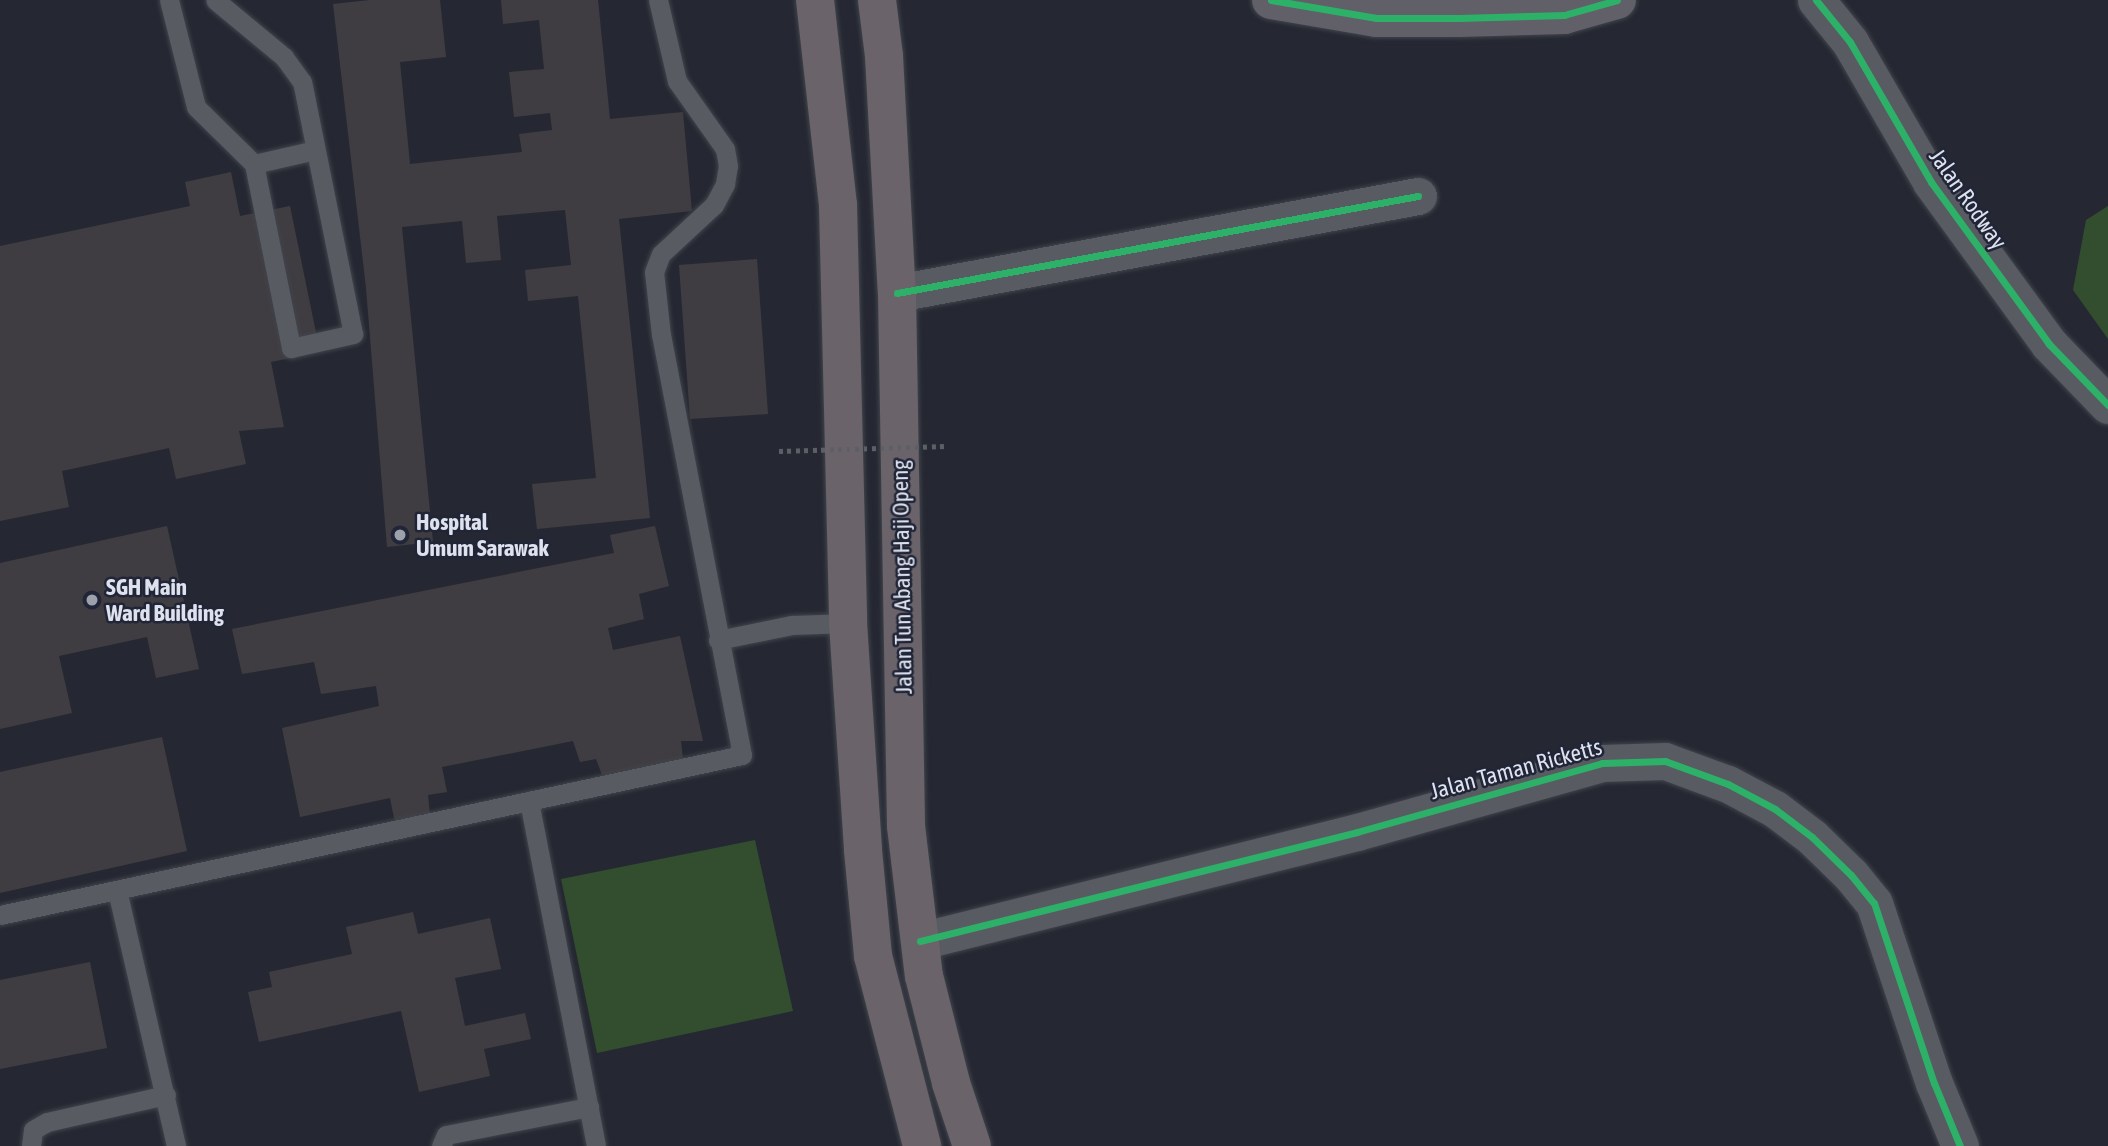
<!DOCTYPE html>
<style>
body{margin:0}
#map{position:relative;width:2108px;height:1146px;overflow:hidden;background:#252832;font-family:"Asap Condensed",sans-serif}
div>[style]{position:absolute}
.green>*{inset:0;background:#324e2e}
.building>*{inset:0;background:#403d42}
.roads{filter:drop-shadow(0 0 2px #40444c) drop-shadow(0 0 2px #40444c)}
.lane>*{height:19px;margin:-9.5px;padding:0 9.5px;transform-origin:9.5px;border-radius:9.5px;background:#595b62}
.street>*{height:37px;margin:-18.5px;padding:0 18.5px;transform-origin:18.5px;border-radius:18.5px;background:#595b62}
.secondary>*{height:38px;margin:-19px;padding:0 19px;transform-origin:19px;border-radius:19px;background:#615f67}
.primary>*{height:38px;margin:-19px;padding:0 19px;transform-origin:19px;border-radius:19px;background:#6b636a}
.path-bridge>*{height:4.5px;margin-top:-2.25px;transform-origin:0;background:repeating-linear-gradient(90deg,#5d5f66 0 3.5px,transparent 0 8.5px)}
.cycleway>*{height:7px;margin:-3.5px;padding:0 3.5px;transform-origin:3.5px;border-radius:3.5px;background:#2db169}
.dots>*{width:19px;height:19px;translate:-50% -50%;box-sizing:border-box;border:4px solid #202537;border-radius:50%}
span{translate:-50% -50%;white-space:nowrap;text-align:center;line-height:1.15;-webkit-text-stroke:5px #202537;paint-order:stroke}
.street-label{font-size:23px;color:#dee2ee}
.poi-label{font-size:23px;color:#dee2ee;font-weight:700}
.left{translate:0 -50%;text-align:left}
</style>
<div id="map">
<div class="green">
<i style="clip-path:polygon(2108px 206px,2108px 339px,2073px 290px,2086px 220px)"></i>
<i style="clip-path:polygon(755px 840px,793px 1011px,597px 1053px,561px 879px)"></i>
</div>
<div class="building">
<i style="clip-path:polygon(370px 0,440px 0,446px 57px,400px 62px,410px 164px,522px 152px,519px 134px,552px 130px,550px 113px,514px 117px,509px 72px,544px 69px,539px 20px,503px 24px,501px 0,598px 0,610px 119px,683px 112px,692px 211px,619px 219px,650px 518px,537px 529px,532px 484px,596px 478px,578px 296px,528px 301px,525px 270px,571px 265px,565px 210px,497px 216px,501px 260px,466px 263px,462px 221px,402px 227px,433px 542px,387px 547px,366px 288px,333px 4px)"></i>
<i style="clip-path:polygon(231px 172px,240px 216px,290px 206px,320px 352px,271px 362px,284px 427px,239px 431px,246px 464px,176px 479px,169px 448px,62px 471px,69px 507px,0 521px,0 246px,190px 206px,185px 182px)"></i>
<i style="clip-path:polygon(757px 259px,768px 414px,690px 419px,679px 265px)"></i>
<i style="clip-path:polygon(167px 526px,199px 669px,156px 678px,147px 637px,59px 656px,72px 713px,0 729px,0 563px)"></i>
<i style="clip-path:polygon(655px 526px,669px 586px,639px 594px,644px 619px,608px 628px,613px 650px,680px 636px,703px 741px,681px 741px,683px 759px,604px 780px,596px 759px,580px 762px,573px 741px,442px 767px,447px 792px,428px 795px,430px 815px,395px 823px,390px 798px,300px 817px,282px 728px,379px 706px,376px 686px,321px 694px,314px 662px,242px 674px,232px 629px,614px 553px,610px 535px)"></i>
<i style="clip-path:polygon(162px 737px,187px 851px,0 893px,0 772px)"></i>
<i style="clip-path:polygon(413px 912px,418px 934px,490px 918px,501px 969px,455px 978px,465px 1026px,525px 1013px,531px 1039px,484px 1049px,490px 1076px,419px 1092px,401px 1011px,259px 1042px,248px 992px,272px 987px,269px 972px,352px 954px,346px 927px)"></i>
<i style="clip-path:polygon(90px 962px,107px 1048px,0 1069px,0 980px)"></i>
</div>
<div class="roads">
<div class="lane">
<i style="left:169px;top:0;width:110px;rotate:75.8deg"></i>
<i style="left:196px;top:107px;width:81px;rotate:44.5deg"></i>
<i style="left:254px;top:164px;width:188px;rotate:78.6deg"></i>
<i style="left:291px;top:348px;width:64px;rotate:-12.7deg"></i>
<i style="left:353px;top:334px;width:257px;rotate:-101.4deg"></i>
<i style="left:302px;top:82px;width:31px;rotate:-126deg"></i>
<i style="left:284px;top:57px;width:89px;rotate:-140.4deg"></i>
<i style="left:254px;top:164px;width:63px;rotate:-12.9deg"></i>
<i style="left:718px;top:640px;width:76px;rotate:-11.5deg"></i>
<i style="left:792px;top:625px;width:56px;rotate:-2deg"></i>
<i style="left:529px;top:801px;width:351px;rotate:79deg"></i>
<i style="left:117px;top:890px;width:263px;rotate:77deg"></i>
<i style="left:0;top:915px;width:759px;rotate:-12.17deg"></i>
<i style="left:742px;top:755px;width:428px;rotate:-100.9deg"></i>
<i style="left:661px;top:335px;width:63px;rotate:-96.3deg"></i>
<i style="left:654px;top:272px;width:19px;rotate:-69deg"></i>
<i style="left:661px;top:254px;width:72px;rotate:-42.8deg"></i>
<i style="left:714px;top:205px;width:24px;rotate:-62deg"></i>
<i style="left:725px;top:184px;width:18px;rotate:-81deg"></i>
<i style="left:728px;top:166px;width:17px;rotate:-100deg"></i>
<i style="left:725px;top:149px;width:83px;rotate:-125.2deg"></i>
<i style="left:677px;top:81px;width:83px;rotate:-103.2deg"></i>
<i style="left:31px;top:1146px;width:16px;rotate:-83deg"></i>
<i style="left:33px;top:1130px;width:16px;rotate:-30deg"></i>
<i style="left:47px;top:1122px;width:122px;rotate:-12.8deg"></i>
<i style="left:441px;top:1146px;width:12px;rotate:-66deg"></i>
<i style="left:446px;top:1135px;width:146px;rotate:-11.1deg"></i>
</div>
<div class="street">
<i style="left:1816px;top:0;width:54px;rotate:51deg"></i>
<i style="left:1850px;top:42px;width:162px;rotate:59.9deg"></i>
<i style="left:1931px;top:182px;width:200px;rotate:53.9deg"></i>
<i style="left:2049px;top:344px;width:85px;rotate:46deg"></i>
<i style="left:897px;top:293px;width:530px;rotate:-10.55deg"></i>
<i style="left:920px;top:941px;width:450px;rotate:-14deg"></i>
<i style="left:1357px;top:832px;width:255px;rotate:-15.7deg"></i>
<i style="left:1602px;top:763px;width:63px;rotate:-1.8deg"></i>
<i style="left:1665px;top:761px;width:67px;rotate:20.1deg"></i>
<i style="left:1728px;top:784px;width:53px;rotate:28deg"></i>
<i style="left:1775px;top:809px;width:46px;rotate:37.1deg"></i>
<i style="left:1812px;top:837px;width:54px;rotate:44.3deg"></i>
<i style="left:1851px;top:875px;width:36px;rotate:51deg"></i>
<i style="left:1874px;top:903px;width:190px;rotate:71.6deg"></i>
<i style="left:1934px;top:1083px;width:68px;rotate:67.6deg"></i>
</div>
<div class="secondary">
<i style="left:1271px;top:0;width:107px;rotate:9.7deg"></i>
<i style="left:1376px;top:18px;width:83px"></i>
<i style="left:1459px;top:18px;width:105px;rotate:-1.6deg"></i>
<i style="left:1564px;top:15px;width:55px;rotate:-15.8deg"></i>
</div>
<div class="primary">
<i style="left:815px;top:0;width:206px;rotate:83.6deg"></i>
<i style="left:838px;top:205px;width:418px;rotate:88.6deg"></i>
<i style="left:848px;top:623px;width:227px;rotate:86.2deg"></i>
<i style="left:863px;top:850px;width:106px;rotate:84.6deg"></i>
<i style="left:873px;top:956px;width:196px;rotate:75.5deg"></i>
<i style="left:877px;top:0;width:56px;rotate:82.9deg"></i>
<i style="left:884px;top:56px;width:237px;rotate:86.9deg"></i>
<i style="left:897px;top:293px;width:533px;rotate:89.03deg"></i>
<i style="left:906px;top:826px;width:151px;rotate:83.2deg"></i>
<i style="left:924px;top:976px;width:110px;rotate:75.8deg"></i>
<i style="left:951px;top:1083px;width:66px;rotate:71.6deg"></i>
</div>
</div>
<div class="path-bridge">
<i style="left:779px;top:451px;width:167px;rotate:-1.7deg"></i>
</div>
<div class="cycleway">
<i style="left:1271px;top:0;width:107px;rotate:9.7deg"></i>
<i style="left:1376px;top:18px;width:83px"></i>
<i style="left:1459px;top:18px;width:105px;rotate:-1.6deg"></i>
<i style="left:1564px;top:15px;width:55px;rotate:-15.8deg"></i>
<i style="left:1816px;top:0;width:54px;rotate:51deg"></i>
<i style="left:1850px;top:42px;width:162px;rotate:59.9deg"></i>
<i style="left:1931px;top:182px;width:200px;rotate:53.9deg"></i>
<i style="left:2049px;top:344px;width:85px;rotate:46deg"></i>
<i style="left:897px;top:293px;width:530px;rotate:-10.55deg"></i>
<i style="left:920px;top:941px;width:450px;rotate:-14deg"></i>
<i style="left:1357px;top:832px;width:255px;rotate:-15.7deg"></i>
<i style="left:1602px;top:763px;width:63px;rotate:-1.8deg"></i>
<i style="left:1665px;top:761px;width:67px;rotate:20.1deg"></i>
<i style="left:1728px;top:784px;width:53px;rotate:28deg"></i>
<i style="left:1775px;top:809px;width:46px;rotate:37.1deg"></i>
<i style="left:1812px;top:837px;width:54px;rotate:44.3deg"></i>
<i style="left:1851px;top:875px;width:36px;rotate:51deg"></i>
<i style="left:1874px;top:903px;width:190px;rotate:71.6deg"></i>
<i style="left:1934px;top:1083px;width:68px;rotate:67.6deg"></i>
</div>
<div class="dots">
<i style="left:400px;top:535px;background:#9da1ac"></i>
<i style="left:92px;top:600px;background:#9da1ac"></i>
</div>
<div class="street-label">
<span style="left:1968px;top:199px;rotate:55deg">Jalan Rodway</span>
<span style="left:902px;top:577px;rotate:-91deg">Jalan Tun Abang Haji Openg</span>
<span style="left:1516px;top:769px;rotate:-15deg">Jalan Taman Ricketts</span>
</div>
<div class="poi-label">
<span class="left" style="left:416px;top:535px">Hospital<br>Umum Sarawak</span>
<span class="left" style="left:106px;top:600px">SGH Main<br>Ward Building</span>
</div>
</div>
